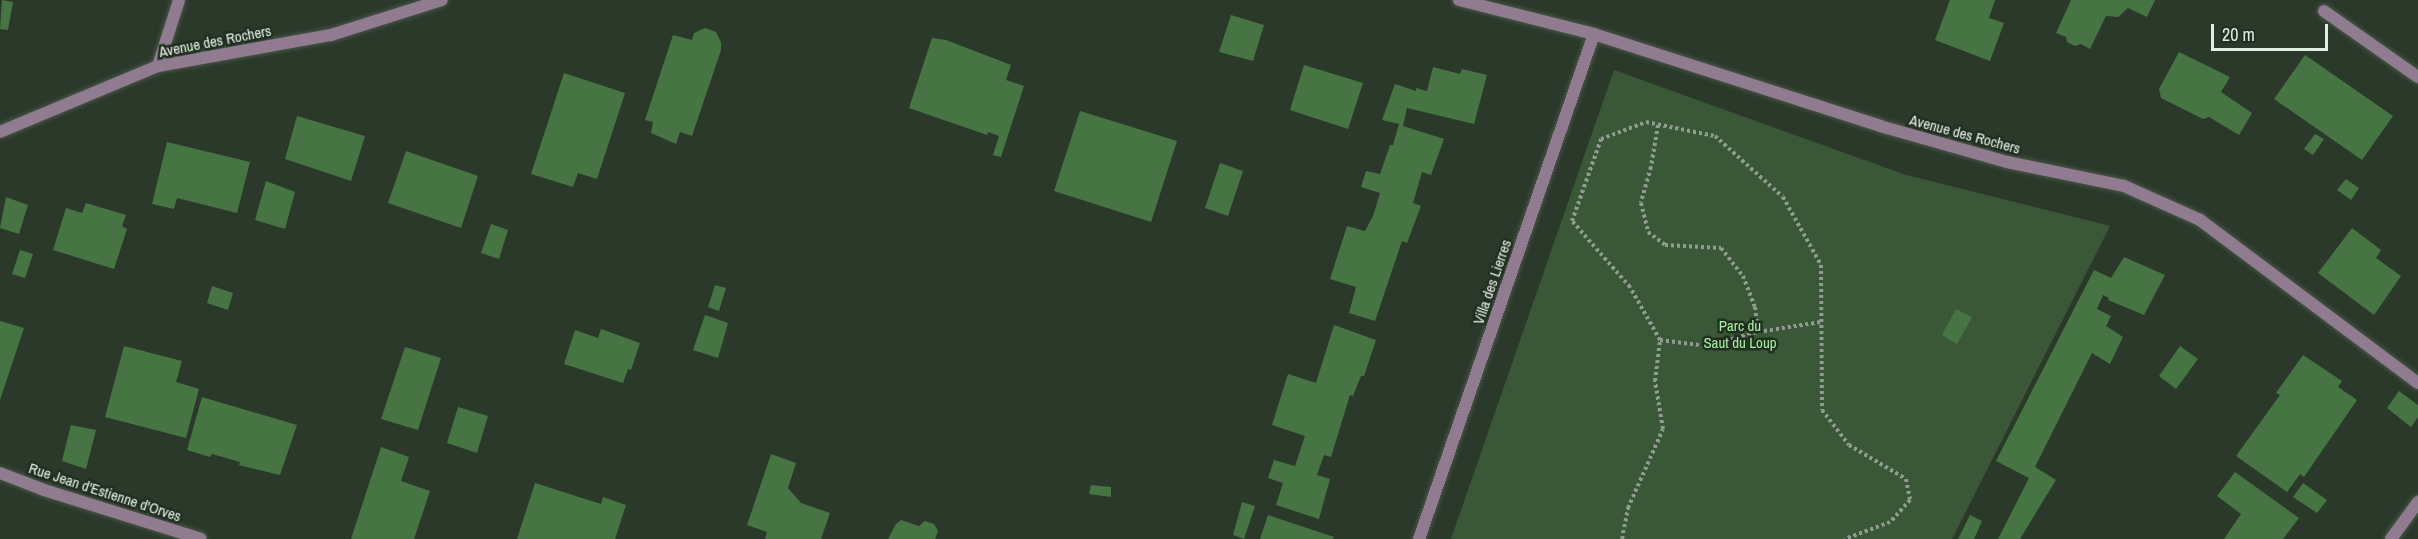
<!DOCTYPE html>
<style>
body{margin:0}
#map{position:relative;width:2418px;height:539px;overflow:hidden;background:#2b392a;font-family:"Archivo Narrow",sans-serif}
div>[style]{position:absolute}
.green>*{inset:0;background:#3a5838}
.building>*{inset:0;background:#467543}
.path>*{height:4px;margin-top:-2px;transform-origin:0;background:repeating-linear-gradient(90deg,#909c90 0 3px,transparent 0 6px)}
.roads{filter:drop-shadow(0 0 2px #495648) drop-shadow(0 0 2px #495648)}
.service>*{height:12px;margin:-6px;padding:0 6px;transform-origin:6px;border-radius:6px;background:#917b91}
.minor>*{height:12px;margin:-6px;padding:0 6px;transform-origin:6px;border-radius:6px;background:#917b91}
span{translate:-50% -50%;white-space:nowrap;text-align:center;line-height:1.15;-webkit-text-stroke:5px #212f20;paint-order:stroke}
.street-label{font-size:15px;color:#e4ede4}
.park-label{font-size:15px;color:#a7eda2}
.scale{position:absolute;left:2211px;top:24px;width:117px;height:27px;box-sizing:border-box;border:3px solid #e4ede4;border-top:0;padding-left:8px;font-size:18px;line-height:21px;white-space:nowrap;color:#e4ede4;-webkit-text-stroke:4px #212f20;paint-order:stroke}
</style>
<div id="map">
<div class="green">
<i style="clip-path:polygon(1614px 70px,1906px 175px,2110px 226px,1952px 539px,1451px 539px)"></i>
</div>
<div class="building">
<i style="clip-path:polygon(2px 0,13px 2px,8px 30px,0 29px)"></i>
<i style="clip-path:polygon(1950px 0,1995px 0,1989px 18px,2004px 23px,1990px 61px,1935px 40px)"></i>
<i style="clip-path:polygon(2071px 0,2155px 0,2147px 17px,2128px 8px,2118px 17px,2106px 16px,2090px 49px,2081px 44px,2075px 46px,2067px 42px,2066px 37px,2056px 33px)"></i>
<i style="clip-path:polygon(1231px 15px,1264px 25px,1253px 61px,1219px 52px)"></i>
<i style="clip-path:polygon(705px 28px,716px 32px,721px 42px,721px 50px,692px 136px,680px 132px,676px 144px,651px 133px,653px 122px,645px 120px,673px 35px,692px 40px,694px 33px)"></i>
<i style="clip-path:polygon(932px 38px,946px 40px,1011px 65px,1006px 80px,1024px 86px,1001px 157px,993px 155px,999px 136px,988px 132px,987px 135px,909px 108px)"></i>
<i style="clip-path:polygon(2179px 52px,2230px 77px,2221px 92px,2252px 113px,2239px 135px,2209px 117px,2203px 119px,2161px 98px,2159px 89px)"></i>
<i style="clip-path:polygon(2305px 55px,2393px 116px,2362px 160px,2274px 99px)"></i>
<i style="clip-path:polygon(1304px 65px,1363px 83px,1348px 129px,1290px 110px)"></i>
<i style="clip-path:polygon(1433px 67px,1460px 74px,1462px 69px,1487px 75px,1474px 124px,1407px 108px,1403px 126px,1444px 139px,1431px 175px,1422px 172px,1413px 203px,1421px 206px,1407px 243px,1402px 241px,1375px 321px,1349px 313px,1356px 287px,1330px 279px,1347px 226px,1365px 231px,1373px 216px,1380px 193px,1361px 187px,1366px 171px,1380px 174px,1390px 145px,1393px 145px,1399px 124px,1382px 120px,1395px 84px,1416px 91px,1416px 88px,1427px 91px)"></i>
<i style="clip-path:polygon(564px 73px,625px 93px,597px 179px,578px 173px,573px 187px,531px 174px)"></i>
<i style="clip-path:polygon(1080px 111px,1177px 141px,1151px 222px,1054px 191px)"></i>
<i style="clip-path:polygon(297px 116px,365px 136px,351px 181px,285px 159px)"></i>
<i style="clip-path:polygon(2315px 134px,2324px 139px,2313px 155px,2304px 149px)"></i>
<i style="clip-path:polygon(167px 142px,250px 162px,237px 213px,177px 198px,174px 209px,152px 204px)"></i>
<i style="clip-path:polygon(406px 151px,478px 176px,461px 228px,388px 203px)"></i>
<i style="clip-path:polygon(1220px 163px,1243px 171px,1228px 216px,1205px 208px)"></i>
<i style="clip-path:polygon(2346px 179px,2359px 188px,2351px 200px,2337px 190px)"></i>
<i style="clip-path:polygon(266px 181px,295px 192px,285px 229px,255px 220px)"></i>
<i style="clip-path:polygon(6px 197px,28px 205px,19px 234px,0 228px)"></i>
<i style="clip-path:polygon(86px 203px,126px 215px,122px 226px,127px 229px,114px 269px,53px 250px,66px 208px,82px 213px)"></i>
<i style="clip-path:polygon(491px 224px,508px 230px,499px 259px,481px 253px)"></i>
<i style="clip-path:polygon(2352px 228px,2381px 250px,2376px 258px,2401px 276px,2374px 315px,2318px 273px)"></i>
<i style="clip-path:polygon(20px 250px,33px 254px,25px 278px,12px 274px)"></i>
<i style="clip-path:polygon(2124px 257px,2165px 275px,2144px 315px,2108px 300px,2109px 298px,2103px 295px,2097px 309px,2111px 316px,2106px 326px,2123px 337px,2110px 364px,2092px 353px,2035px 467px,2056px 480px,2040px 506px,2020px 539px,1998px 539px,2029px 478px,1996px 461px,2094px 270px,2111px 278px)"></i>
<i style="clip-path:polygon(715px 285px,726px 288px,719px 311px,708px 307px)"></i>
<i style="clip-path:polygon(212px 286px,233px 293px,228px 310px,207px 303px)"></i>
<i style="clip-path:polygon(1956px 309px,1972px 317px,1957px 344px,1942px 335px)"></i>
<i style="clip-path:polygon(705px 315px,728px 323px,718px 358px,693px 350px)"></i>
<i style="clip-path:polygon(0 321px,24px 328px,0 400px)"></i>
<i style="clip-path:polygon(1334px 325px,1376px 340px,1364px 376px,1361px 376px,1353px 396px,1350px 395px,1331px 457px,1324px 455px,1317px 475px,1330px 479px,1319px 519px,1276px 505px,1283px 483px,1268px 478px,1274px 460px,1295px 466px,1305px 436px,1272px 425px,1288px 374px,1316px 383px)"></i>
<i style="clip-path:polygon(601px 329px,640px 343px,631px 370px,628px 369px,623px 383px,564px 364px,575px 330px,598px 338px)"></i>
<i style="clip-path:polygon(124px 346px,182px 361px,176px 382px,199px 389px,186px 438px,105px 417px)"></i>
<i style="clip-path:polygon(2180px 346px,2198px 359px,2176px 389px,2159px 376px)"></i>
<i style="clip-path:polygon(405px 347px,441px 358px,418px 430px,381px 419px)"></i>
<i style="clip-path:polygon(2303px 355px,2342px 381px,2338px 387px,2357px 400px,2304px 477px,2300px 474px,2287px 492px,2236px 456px,2280px 395px,2276px 393px)"></i>
<i style="clip-path:polygon(2399px 391px,2418px 405px,2418px 417px,2411px 427px,2387px 408px)"></i>
<i style="clip-path:polygon(202px 397px,297px 425px,280px 475px,239px 465px,240px 462px,212px 454px,210px 457px,187px 450px)"></i>
<i style="clip-path:polygon(458px 407px,488px 416px,477px 453px,447px 443px)"></i>
<i style="clip-path:polygon(71px 425px,96px 430px,86px 469px,62px 461px)"></i>
<i style="clip-path:polygon(381px 447px,409px 457px,401px 481px,430px 491px,414px 539px,351px 539px)"></i>
<i style="clip-path:polygon(771px 454px,796px 463px,788px 488px,801px 503px,830px 513px,821px 539px,765px 539px,767px 532px,747px 525px)"></i>
<i style="clip-path:polygon(2235px 472px,2299px 518px,2283px 539px,2224px 539px,2241px 514px,2217px 496px)"></i>
<i style="clip-path:polygon(535px 483px,601px 504px,603px 497px,626px 505px,615px 539px,517px 539px)"></i>
<i style="clip-path:polygon(2303px 483px,2327px 500px,2317px 513px,2293px 497px)"></i>
<i style="clip-path:polygon(1091px 485px,1111px 487px,1111px 497px,1089px 494px)"></i>
<i style="clip-path:polygon(1242px 502px,1255px 506px,1244px 539px,1233px 535px)"></i>
<i style="clip-path:polygon(1268px 515px,1334px 537px,1333px 539px,1260px 539px)"></i>
<i style="clip-path:polygon(1970px 515px,1982px 521px,1974px 539px,1958px 539px)"></i>
<i style="clip-path:polygon(901px 520px,919px 526px,925px 521px,934px 524px,938px 531px,935px 539px,888px 539px,896px 524px)"></i>
</div>
<div class="path">
<i style="left:1658px;top:125px;width:43px;rotate:99.5deg"></i>
<i style="left:1651px;top:167px;width:37px;rotate:106deg"></i>
<i style="left:1641px;top:203px;width:30px;rotate:76deg"></i>
<i style="left:1648px;top:232px;width:21px;rotate:37deg"></i>
<i style="left:1665px;top:245px;width:56px;rotate:3.1deg"></i>
<i style="left:1721px;top:248px;width:36px;rotate:52deg"></i>
<i style="left:1743px;top:276px;width:33px;rotate:69deg"></i>
<i style="left:1755px;top:307px;width:25px;rotate:83deg"></i>
<i style="left:1660px;top:340px;width:47px;rotate:7.3deg"></i>
<i style="left:1707px;top:346px;width:53px;rotate:-15.4deg"></i>
<i style="left:1758px;top:332px;width:64px;rotate:-9deg"></i>
<i style="left:1622px;top:539px;width:32px;rotate:-79deg"></i>
<i style="left:1628px;top:508px;width:86px;rotate:-66.1deg"></i>
<i style="left:1663px;top:429px;width:49px;rotate:-99.5deg"></i>
<i style="left:1655px;top:381px;width:41px;rotate:-83deg"></i>
<i style="left:1660px;top:340px;width:61px;rotate:-119.5deg"></i>
<i style="left:1630px;top:287px;width:88px;rotate:-131.3deg"></i>
<i style="left:1572px;top:221px;width:87px;rotate:-70.5deg"></i>
<i style="left:1601px;top:139px;width:48px;rotate:-20.7deg"></i>
<i style="left:1646px;top:122px;width:70px;rotate:11.5deg"></i>
<i style="left:1715px;top:136px;width:91px;rotate:41.9deg"></i>
<i style="left:1783px;top:197px;width:78px;rotate:60.8deg"></i>
<i style="left:1821px;top:265px;width:145px;rotate:89.6deg"></i>
<i style="left:1822px;top:410px;width:44px;rotate:52.4deg"></i>
<i style="left:1849px;top:445px;width:66px;rotate:30.8deg"></i>
<i style="left:1906px;top:479px;width:21px;rotate:79deg"></i>
<i style="left:1910px;top:500px;width:30px;rotate:132deg"></i>
<i style="left:1890px;top:522px;width:48px;rotate:159.3deg"></i>
</div>
<div class="roads">
<div class="service">
<i style="left:1459px;top:0;width:139px;rotate:14.1deg"></i>
<i style="left:1594px;top:34px;width:300px;rotate:17.8deg"></i>
<i style="left:1880px;top:126px;width:132px;rotate:15.8deg"></i>
<i style="left:2007px;top:162px;width:119px;rotate:11.6deg"></i>
<i style="left:2124px;top:186px;width:83px;rotate:24.1deg"></i>
<i style="left:2200px;top:220px;width:272px;rotate:36.8deg"></i>
<i style="left:2324px;top:11px;width:115px;rotate:35.1deg"></i>
<i style="left:158px;top:66px;width:69px;rotate:-72.3deg"></i>
<i style="left:0;top:132px;width:171px;rotate:-22.7deg"></i>
<i style="left:158px;top:66px;width:176px;rotate:-10.2deg"></i>
<i style="left:331px;top:35px;width:116px;rotate:-17.5deg"></i>
<i style="left:1419px;top:539px;width:534px;rotate:-70.89deg"></i>
</div>
<div class="minor">
<i style="left:0;top:473px;width:47px;rotate:21.1deg"></i>
<i style="left:44px;top:490px;width:164px;rotate:17.3deg"></i>
<i style="left:2391px;top:539px;width:46px;rotate:-53.9deg"></i>
</div>
</div>
<div class="street-label">
<span style="left:215px;top:41px;rotate:-11deg">Avenue des Rochers</span>
<span style="left:1965px;top:134px;rotate:15deg">Avenue des Rochers</span>
<span style="left:1492px;top:282px;rotate:-71deg">Villa des Lierres</span>
<span style="left:105px;top:492px;rotate:18deg">Rue Jean d'Estienne d'Orves</span>
</div>
<div class="park-label">
<span style="left:1740px;top:334px">Parc du<br>Saut du Loup</span>
</div>
<div class="scale">20 m</div>
</div>
